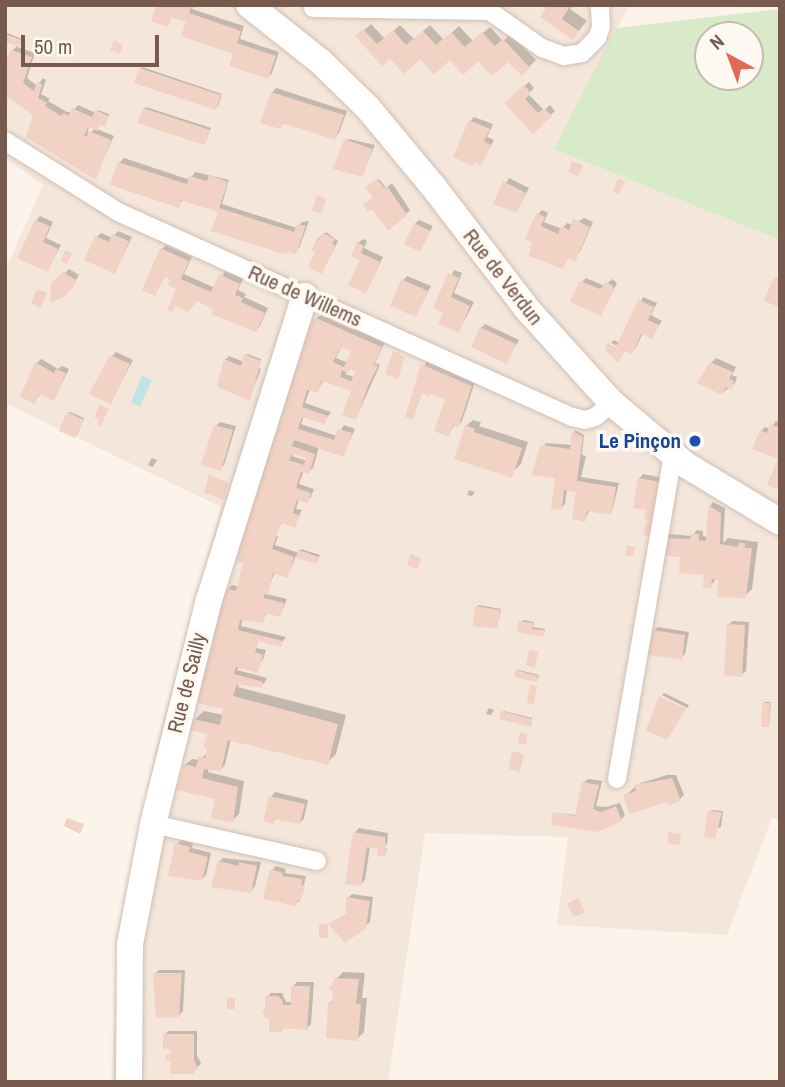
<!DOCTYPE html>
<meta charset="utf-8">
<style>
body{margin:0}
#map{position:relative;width:785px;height:1087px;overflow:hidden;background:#fcf4eb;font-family:"Archivo Narrow",sans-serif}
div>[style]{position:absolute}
.residential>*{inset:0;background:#f4e6da}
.green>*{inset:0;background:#d9eac9}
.water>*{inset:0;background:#c0e3e6}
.shadow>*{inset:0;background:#0003}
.building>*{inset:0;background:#f1d2c4}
.roads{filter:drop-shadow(0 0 2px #d1beb3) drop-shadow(0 0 2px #d1beb3)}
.street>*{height:18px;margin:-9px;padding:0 9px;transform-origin:9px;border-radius:9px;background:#fff}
.secondary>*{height:26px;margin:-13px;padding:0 13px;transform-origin:13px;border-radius:13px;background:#fff}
.dots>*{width:19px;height:19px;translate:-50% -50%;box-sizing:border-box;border:4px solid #fef9f2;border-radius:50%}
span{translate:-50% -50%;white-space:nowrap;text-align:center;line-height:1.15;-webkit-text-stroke:7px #fef9f2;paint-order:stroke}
.street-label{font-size:21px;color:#775a4e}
.transit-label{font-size:21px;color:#164399;font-weight:700}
.right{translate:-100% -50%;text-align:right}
.frame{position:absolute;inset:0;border:7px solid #775a4e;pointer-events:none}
.north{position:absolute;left:694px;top:21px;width:70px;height:70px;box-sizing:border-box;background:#fef9f2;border:2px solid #c8b9b0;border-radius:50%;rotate:319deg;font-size:19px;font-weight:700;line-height:28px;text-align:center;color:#775a4e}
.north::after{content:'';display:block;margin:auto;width:24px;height:32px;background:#e16a56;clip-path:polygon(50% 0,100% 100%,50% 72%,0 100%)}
.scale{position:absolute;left:21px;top:35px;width:138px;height:32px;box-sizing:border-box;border:4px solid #775a4e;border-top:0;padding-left:9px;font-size:21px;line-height:24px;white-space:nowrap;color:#775a4e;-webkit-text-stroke:5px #fef9f2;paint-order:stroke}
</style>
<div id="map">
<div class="residential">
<i style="clip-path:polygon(5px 5px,629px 5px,555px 149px,780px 240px,780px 818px,772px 818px,727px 935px,557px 925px,568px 837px,425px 833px,388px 1082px,112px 1082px,117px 938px,157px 745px,221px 507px,5px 403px,5px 271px,43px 185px,5px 158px)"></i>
</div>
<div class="green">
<i style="clip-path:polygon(evenodd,780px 9px,780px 240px,554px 149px,616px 28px,780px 9px,708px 35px,750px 35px,750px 77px,708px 77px,708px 35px)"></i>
</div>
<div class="water">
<i style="clip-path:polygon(142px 376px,152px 380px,140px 407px,131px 402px)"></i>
</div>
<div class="shadow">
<i style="clip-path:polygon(158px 5px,194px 5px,192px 9px,244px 26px,240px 39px,279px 52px,272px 73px,268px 77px,189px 21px)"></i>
<i style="clip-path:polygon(545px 5px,573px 5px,570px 9px,587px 21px,573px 38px)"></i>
<i style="clip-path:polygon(371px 24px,385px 39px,400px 25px,414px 39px,430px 25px,444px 40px,459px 26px,473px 41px,490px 27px,503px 41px,511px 34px,536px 60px,522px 74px,509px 60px,390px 56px,358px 36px)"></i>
<i style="clip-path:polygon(evenodd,5px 32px,22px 39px,20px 44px,17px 47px,35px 53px,27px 78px,37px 86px,43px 78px,46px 80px,41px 94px,50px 99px,48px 101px,67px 112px,72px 112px,78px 105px,96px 113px,98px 110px,109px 114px,106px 123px,101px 123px,97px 129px,114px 136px,95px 177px,35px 114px,5px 93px,5px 61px,8px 62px,12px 51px,18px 45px,5px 40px,5px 32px,90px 126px,95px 128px,90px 133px,87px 132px,90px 126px)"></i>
<i style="clip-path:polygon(142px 67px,222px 94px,218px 107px,141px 69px)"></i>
<i style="clip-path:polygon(529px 82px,534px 88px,528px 94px,544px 110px,550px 105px,555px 111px,533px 131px,506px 103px)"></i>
<i style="clip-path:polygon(276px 88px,347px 111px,339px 133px,335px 138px,284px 123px,280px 127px,272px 93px)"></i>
<i style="clip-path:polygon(146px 107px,211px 128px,206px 141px,144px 109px)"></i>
<i style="clip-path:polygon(474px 117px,493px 124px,487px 137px,494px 140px,481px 164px,470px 121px)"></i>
<i style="clip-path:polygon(349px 139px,375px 145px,363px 172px,344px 143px)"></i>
<i style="clip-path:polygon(124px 158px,190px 180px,195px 172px,229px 180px,222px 204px,297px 228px,302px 222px,309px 221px,299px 248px,295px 252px,220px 210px,184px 198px,178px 206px,119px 163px)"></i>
<i style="clip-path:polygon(509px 178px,529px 188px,517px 211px,495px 203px)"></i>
<i style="clip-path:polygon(379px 179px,386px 188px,392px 183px,410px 210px,406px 214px,375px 197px,369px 187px)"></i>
<i style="clip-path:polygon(542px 210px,548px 213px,544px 222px,562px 229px,567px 223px,573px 225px,584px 218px,593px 222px,580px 252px,576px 257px,571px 254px,562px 267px,531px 255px,538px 214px)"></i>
<i style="clip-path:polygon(40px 216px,53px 222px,46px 238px,61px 245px,48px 270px,36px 221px)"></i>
<i style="clip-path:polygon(419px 220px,433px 226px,420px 250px,415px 224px)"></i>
<i style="clip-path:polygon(118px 231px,132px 237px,115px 272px,97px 237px,101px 233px,112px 238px)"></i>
<i style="clip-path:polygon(326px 232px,338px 241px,322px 271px,317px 251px,313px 249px,318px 238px)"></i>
<i style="clip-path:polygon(363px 239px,367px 241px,364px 248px,383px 257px,366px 292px,358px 243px)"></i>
<i style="clip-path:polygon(166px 245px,192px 257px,184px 274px,215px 288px,225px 271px,243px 279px,238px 290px,246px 294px,244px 297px,268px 308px,260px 326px,256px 330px,197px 299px,176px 305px,171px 310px,178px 289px,166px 275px,161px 283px,162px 249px)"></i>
<i style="clip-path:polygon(69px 269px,79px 275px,71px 288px,53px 284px)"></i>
<i style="clip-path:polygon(454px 270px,462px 273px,454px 293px,474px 302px,459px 331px,446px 312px,435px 308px)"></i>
<i style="clip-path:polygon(407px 276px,431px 286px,416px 315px,403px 280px)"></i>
<i style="clip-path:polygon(586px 278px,605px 286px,612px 279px,617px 283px,601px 314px,582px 282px)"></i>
<i style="clip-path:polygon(643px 297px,657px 303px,651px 315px,662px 321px,654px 333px,643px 333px,636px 347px,631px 352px,626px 349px,619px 360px,625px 349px,611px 343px,614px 340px,620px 343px)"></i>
<i style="clip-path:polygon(evenodd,322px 314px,385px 342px,375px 363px,380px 365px,356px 418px,353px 390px,324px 380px,318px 391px,310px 389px,305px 403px,331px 412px,324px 422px,304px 416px,301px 424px,337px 436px,344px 425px,355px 429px,343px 455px,319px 447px,313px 468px,308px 472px,304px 470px,299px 484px,314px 489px,311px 497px,307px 501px,299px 499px,296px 509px,302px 510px,294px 526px,282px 522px,275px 535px,278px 536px,275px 545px,299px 553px,301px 549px,320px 555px,316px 562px,296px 556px,287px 576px,275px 572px,266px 594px,287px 599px,280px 615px,268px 612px,262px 621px,243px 619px,241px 626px,286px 637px,280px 645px,259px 639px,256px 648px,266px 650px,263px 660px,259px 664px,243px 660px,237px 670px,267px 678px,265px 682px,261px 686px,239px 683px,238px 687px,346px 715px,336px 754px,327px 763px,231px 738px,225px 765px,221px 769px,209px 767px,208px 772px,244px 781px,239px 814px,232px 821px,217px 798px,185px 765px,192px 759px,199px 760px,207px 753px,208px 735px,194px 720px,204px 711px,224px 715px,228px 589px,232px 585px,239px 587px,311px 322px,322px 314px,342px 346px,354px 350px,348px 363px,336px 358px,342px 346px,322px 314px,351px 368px,357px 371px,355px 377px,345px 374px,351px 368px,322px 314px,294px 453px,308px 457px,307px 461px,292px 456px,294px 453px)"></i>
<i style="clip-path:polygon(485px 324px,519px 340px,506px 362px,481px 328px)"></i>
<i style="clip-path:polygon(116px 352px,133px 360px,111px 402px,112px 356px)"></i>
<i style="clip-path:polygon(247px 354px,261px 359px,259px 368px,261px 369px,249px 399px,225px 360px,229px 356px,244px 362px)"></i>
<i style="clip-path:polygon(716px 358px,736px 367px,732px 375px,737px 377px,735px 383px,722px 393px,711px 363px)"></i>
<i style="clip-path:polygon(41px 359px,58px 369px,62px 366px,69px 369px,54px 399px,41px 393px,34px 402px,37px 363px)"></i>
<i style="clip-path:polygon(427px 360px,475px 382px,462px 421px,458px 426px,455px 424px,448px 435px,447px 398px,415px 389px)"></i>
<i style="clip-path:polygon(70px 412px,84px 418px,77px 435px,68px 413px)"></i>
<i style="clip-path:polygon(473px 420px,481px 422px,479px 426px,528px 442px,521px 464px,509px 475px,466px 426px)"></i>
<i style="clip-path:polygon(776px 421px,780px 422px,780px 457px,761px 431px,765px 427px,770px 429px)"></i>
<i style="clip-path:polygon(220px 422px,236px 426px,224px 465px,220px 469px,216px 426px)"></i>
<i style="clip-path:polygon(575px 430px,584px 435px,582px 455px,586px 456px,581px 477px,619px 483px,612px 511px,590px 509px,585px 520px,578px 491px,567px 489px,565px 504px,561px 508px,557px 477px,542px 448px,546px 443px,572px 445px)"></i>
<i style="clip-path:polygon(152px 458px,157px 460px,153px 467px,148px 465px)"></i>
<i style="clip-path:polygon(643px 474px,664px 478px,653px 518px,639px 479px)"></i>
<i style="clip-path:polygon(469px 490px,475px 492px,472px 496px,467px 495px)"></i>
<i style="clip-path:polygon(713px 502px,725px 508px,723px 543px,728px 538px,758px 542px,752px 589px,745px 596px,720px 575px,710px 586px,706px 573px,665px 538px,669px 534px,692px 536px,697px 530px,703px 531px,703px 536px,708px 537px,710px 506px)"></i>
<i style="clip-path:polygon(479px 605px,501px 609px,497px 627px,477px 607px)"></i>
<i style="clip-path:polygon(523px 620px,534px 622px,533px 627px,545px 629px,544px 633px,519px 631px)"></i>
<i style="clip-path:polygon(733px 621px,749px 622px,746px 671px,741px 675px,728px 625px)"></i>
<i style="clip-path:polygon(658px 627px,689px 632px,685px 654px,681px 658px,654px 631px)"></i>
<i style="clip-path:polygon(519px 670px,539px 675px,538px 679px,517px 671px)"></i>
<i style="clip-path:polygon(664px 693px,689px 705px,687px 708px,662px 695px)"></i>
<i style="clip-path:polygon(765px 702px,771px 702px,769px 725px,763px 704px)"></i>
<i style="clip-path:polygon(489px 708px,494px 710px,491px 715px,486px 714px)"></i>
<i style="clip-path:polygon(504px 711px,532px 718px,532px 724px,503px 712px)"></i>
<i style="clip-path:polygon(667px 775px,676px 775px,684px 795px,680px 799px,625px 796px,638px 784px)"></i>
<i style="clip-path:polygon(588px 779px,602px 781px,596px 806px,606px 807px,620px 803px,625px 815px,621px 820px,596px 830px,555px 813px,577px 815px,583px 783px)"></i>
<i style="clip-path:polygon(275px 792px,308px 800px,304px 818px,300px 823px,277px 817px,273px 822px,271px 797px)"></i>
<i style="clip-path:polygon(711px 810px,723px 811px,721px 827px,717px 828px,715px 837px)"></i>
<i style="clip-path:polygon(359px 828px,388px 833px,387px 844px,382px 848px,387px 849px,385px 855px,380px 848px,370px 846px,365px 880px,361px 884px,355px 832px)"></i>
<i style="clip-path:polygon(181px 840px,193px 843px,192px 848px,211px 853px,206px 875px,202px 879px,177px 844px)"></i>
<i style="clip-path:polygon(223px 858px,261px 862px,255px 886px,251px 891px,219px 862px)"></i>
<i style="clip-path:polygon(276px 866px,286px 869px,285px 873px,306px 876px,300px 900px,296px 904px,272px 870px)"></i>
<i style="clip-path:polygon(352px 894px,373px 897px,370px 922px,365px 926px,331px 924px,347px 913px,348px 898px)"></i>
<i style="clip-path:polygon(159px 970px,185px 970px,183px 1011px,178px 1016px,155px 974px)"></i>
<i style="clip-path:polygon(343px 972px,365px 973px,362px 998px,367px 998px,364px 1032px,357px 1039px,330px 1003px,334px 999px,336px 979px)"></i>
<i style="clip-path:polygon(297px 982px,314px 982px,311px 1024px,307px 1028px,285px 1026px,282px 1030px,267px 1009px,267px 997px,271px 993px,282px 993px,286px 1002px,293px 1002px,293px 986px)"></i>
<i style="clip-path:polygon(169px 1031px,197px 1031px,197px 1056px,201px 1063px,197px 1068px,172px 1047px,164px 1035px)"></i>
</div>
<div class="building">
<i style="clip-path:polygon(156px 5px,192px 5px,189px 13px,241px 31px,237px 43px,276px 56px,268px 79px,229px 66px,233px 54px,181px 36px,186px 22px,172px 17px,168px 27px,151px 21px)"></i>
<i style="clip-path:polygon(542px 5px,571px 5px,562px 19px,579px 31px,573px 40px,540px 17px,546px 8px)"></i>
<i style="clip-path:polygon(363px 29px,377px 44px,393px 30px,406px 45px,423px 31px,436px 45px,451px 32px,465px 47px,482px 32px,495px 46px,503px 39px,530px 68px,522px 76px,508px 62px,492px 76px,478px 61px,463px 75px,450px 60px,434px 75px,420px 59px,404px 74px,390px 59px,382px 66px,355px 36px)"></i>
<i style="clip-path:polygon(5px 34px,22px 40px,19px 47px,5px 42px)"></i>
<i style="clip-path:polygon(114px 40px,123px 46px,119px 54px,110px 50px)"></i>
<i style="clip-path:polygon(11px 50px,32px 57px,23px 83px,34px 91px,37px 81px,42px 85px,38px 98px,47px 103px,45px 106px,61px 116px,64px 113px,68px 116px,72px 108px,92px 117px,95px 110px,109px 116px,105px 127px,100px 125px,98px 131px,88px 127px,84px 136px,86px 137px,89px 131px,111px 140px,96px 180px,26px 137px,33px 115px,5px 95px,5px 63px)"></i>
<i style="clip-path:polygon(139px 68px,221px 95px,216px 110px,134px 83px)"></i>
<i style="clip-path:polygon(524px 85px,531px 93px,525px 99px,538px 113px,544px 108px,552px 116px,533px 134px,504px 103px)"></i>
<i style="clip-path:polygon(271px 92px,344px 115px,335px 140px,283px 123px,280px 129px,260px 123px)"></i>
<i style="clip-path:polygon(143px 108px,210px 130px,205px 145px,137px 123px)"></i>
<i style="clip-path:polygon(469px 120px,490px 129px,484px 141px,491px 145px,481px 166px,475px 163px,473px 166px,453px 157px)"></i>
<i style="clip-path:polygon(344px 139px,372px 149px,363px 177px,333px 169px)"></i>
<i style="clip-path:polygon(572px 161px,583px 165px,578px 176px,568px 172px)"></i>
<i style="clip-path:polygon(118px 162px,187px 184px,189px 176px,207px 181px,209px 175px,228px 182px,219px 208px,294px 232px,296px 225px,306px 225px,296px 254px,288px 252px,287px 255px,211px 231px,218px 212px,181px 200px,179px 208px,110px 185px)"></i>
<i style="clip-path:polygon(377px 179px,384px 188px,387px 186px,407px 215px,388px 231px,372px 209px,368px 212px,363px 205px,373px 197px,365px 188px)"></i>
<i style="clip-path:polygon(618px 179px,625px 181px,619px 194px,613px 191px)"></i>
<i style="clip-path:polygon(503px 181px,526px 193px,517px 213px,493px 204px)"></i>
<i style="clip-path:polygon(317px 195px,326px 199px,321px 214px,312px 211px)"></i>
<i style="clip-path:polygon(536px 213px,545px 217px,541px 226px,558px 234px,561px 226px,569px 230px,573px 219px,590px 227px,575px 262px,568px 258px,563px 269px,529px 256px,532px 242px,525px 239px)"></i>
<i style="clip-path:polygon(35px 220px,50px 226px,43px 242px,58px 249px,48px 272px,17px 258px)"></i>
<i style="clip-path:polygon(414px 223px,430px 231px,420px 252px,404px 244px)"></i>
<i style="clip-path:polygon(323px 233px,335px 239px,332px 244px,335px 245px,322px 274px,308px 267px,315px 252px,311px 250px)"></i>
<i style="clip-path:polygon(112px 234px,129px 241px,115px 274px,84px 260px,95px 236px,109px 242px)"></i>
<i style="clip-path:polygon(357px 242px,364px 246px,361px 253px,380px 262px,366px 294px,348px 285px,360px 260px,351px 256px)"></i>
<i style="clip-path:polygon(160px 248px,189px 261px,181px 279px,211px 292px,219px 274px,240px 284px,235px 295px,243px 298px,241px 302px,265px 313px,256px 332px,211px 314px,213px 309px,197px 301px,188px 312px,175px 306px,172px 312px,167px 310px,176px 289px,168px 285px,170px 279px,165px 276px,155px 296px,142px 290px)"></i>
<i style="clip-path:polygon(65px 250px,72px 253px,67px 264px,61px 261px)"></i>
<i style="clip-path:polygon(63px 272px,76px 280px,76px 284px,64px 297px,50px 302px,51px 283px)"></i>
<i style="clip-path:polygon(448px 273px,459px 278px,451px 297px,470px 306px,459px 333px,438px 324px,443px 313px,433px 308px)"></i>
<i style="clip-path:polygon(774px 277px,780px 279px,780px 305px,777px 306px,764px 301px)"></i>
<i style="clip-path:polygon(401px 279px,428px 291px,416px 317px,390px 306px)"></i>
<i style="clip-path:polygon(580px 281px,600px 289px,606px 282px,612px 285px,614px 288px,601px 316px,570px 302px)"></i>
<i style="clip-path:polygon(37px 289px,47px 293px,40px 308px,31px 303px)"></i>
<i style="clip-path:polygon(638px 300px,654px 307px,648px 320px,659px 325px,652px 339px,641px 334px,632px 354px,624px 351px,619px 363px,605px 350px,608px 343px,616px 347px)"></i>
<i style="clip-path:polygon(evenodd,316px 318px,382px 347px,374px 364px,378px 366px,368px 386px,356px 420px,342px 415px,351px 391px,322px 381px,318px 393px,307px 390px,302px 407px,328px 416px,325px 424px,302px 417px,298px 429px,334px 440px,338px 429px,352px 433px,344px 457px,294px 440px,292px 446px,315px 454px,309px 474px,301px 472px,296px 488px,311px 493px,308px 503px,297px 500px,293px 513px,299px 515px,295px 528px,281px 523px,272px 549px,294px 557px,287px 578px,273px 573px,268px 595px,264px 594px,264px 598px,284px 603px,280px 617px,266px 613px,263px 623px,240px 620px,238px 630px,283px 641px,281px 647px,258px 641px,255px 652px,263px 655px,258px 673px,236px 667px,234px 674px,263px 682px,262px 688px,237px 684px,233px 696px,338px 724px,328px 765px,228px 740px,221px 771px,204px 769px,202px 778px,238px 787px,233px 823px,211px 818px,215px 799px,177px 790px,184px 764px,196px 767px,199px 756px,205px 758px,207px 748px,203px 747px,207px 734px,190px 730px,193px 719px,220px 725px,223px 709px,197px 703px,205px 666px,226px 588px,236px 591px,243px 563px,234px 560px,310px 321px,316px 318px,341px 347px,351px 351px,344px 367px,333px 362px,341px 347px,316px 318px,350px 369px,355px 372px,351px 381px,340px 377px,342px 370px,348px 373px,350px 369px,316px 318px,292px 454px,306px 458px,304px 465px,289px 460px,292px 454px)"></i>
<i style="clip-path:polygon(480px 327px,516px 344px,507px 364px,471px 347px)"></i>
<i style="clip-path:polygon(393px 351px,405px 357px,398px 379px,385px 374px)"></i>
<i style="clip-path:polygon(244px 354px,261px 361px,250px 401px,217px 387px,224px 359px,241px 366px)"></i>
<i style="clip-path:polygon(110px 355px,130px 364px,111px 404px,89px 394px)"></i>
<i style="clip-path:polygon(35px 362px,54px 373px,56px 369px,66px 373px,54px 401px,39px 394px,35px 404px,20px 397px)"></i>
<i style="clip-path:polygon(710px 362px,733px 372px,729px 379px,734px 381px,731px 390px,726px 387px,722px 395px,697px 383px)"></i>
<i style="clip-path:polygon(421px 364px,472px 386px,458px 428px,453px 425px,449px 437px,434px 431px,445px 399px,430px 393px,429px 397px,422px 394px,413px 420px,405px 417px)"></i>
<i style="clip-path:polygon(100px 405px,109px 409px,100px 427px,97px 425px,99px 419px,94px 417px)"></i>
<i style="clip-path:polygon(67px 412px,84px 420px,75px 438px,59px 431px)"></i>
<i style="clip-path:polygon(770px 424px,780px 428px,780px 490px,767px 485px,778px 459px,752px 449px,760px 430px,767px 433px)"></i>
<i style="clip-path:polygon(214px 425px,233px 430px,221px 471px,201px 465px)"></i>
<i style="clip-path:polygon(465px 425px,475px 429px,474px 432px,522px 448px,512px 478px,454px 459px)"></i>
<i style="clip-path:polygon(572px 431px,583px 437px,577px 481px,616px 487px,611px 515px,587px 511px,585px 522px,572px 519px,576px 492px,564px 490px,562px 510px,551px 508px,555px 478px,531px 475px,541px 445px,570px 449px)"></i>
<i style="clip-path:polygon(209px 475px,229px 483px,223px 500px,204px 492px)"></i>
<i style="clip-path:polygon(638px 478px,660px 482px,651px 537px,643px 535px,646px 523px,650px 520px,644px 519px,646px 510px,633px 508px)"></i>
<i style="clip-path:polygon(708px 505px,721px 513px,720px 544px,738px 547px,738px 543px,745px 543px,745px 548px,752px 548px,746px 598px,717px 597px,718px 580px,712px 579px,711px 588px,703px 588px,704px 575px,679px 573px,680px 557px,660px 556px,663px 538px,690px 539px,691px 534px,699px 534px,699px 540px,706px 541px)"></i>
<i style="clip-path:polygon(627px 545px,635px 547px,633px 556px,625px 555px)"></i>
<i style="clip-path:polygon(298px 550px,319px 557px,317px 564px,296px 558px)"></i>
<i style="clip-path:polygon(411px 554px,421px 558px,418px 569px,407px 565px)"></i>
<i style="clip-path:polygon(475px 606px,500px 610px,497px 629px,473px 626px)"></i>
<i style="clip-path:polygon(519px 621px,533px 623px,532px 629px,544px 630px,543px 637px,517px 632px)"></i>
<i style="clip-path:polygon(727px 624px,745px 625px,742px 677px,724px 675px)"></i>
<i style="clip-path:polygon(652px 630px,685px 635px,682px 660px,649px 655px)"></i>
<i style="clip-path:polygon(529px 650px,538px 651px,535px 668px,526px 665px)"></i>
<i style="clip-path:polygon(515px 670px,538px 676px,537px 682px,514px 677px)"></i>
<i style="clip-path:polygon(530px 685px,537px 686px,534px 704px,527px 703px)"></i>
<i style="clip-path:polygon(659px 696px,686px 709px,667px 740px,646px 730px)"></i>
<i style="clip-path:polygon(762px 703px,770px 703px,769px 727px,761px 727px)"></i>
<i style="clip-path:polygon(501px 711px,532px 719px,531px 727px,499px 719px)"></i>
<i style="clip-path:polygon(520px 732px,527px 734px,526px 745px,518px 743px)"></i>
<i style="clip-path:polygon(512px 751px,524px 754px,520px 772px,509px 769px)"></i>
<i style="clip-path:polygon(672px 778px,681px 801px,668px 805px,667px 802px,629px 814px,623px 795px,636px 791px,634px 785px)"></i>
<i style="clip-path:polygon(582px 782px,599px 785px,593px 809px,601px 812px,616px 806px,622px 821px,597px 832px,551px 825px,553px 812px,575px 816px)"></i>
<i style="clip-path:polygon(269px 796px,305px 804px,300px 824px,274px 819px,273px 824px,263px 821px)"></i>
<i style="clip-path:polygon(708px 811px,722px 812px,715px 839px,704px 837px)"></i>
<i style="clip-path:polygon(67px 818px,84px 824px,80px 834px,64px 826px)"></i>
<i style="clip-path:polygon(353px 832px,385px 837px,386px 857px,377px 855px,378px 849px,367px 847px,361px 886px,345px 884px)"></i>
<i style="clip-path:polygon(668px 832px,681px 834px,680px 845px,668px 844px)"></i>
<i style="clip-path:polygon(175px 843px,190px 847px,189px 852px,208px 857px,202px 881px,168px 876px)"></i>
<i style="clip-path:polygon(218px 861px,239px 866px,239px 862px,257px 866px,251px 893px,211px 887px)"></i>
<i style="clip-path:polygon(270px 869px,283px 873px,282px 876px,303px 879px,301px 885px,305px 885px,301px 901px,298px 900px,296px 906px,263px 899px)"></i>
<i style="clip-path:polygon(346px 897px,370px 901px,366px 928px,345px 943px,328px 924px,346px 914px)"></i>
<i style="clip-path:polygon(578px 898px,585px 912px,574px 917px,567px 904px)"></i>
<i style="clip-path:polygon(328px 924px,328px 938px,319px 938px,319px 925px)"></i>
<i style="clip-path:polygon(153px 973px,182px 973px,179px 1017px,156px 1018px)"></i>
<i style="clip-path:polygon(335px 978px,359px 979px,356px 1004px,361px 1004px,358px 1041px,326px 1038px,328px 1002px,332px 1003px,333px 991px,329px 989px)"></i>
<i style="clip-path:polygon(291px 986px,310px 986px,307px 1030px,282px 1028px,282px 1032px,269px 1032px,269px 1018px,265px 1018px,262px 1011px,265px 1008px,265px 996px,278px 996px,282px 1000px,283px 1005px,291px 1005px)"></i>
<i style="clip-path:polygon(227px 998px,235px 998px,235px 1009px,227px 1009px)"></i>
<i style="clip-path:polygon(163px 1034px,194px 1034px,194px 1060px,198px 1068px,193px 1074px,170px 1074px,171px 1061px,166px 1061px,166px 1054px,171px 1054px,171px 1049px,163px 1049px)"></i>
</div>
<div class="roads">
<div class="street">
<i style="left:481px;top:5px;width:75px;rotate:35.2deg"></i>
<i style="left:542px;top:48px;width:23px;rotate:20deg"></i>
<i style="left:564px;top:56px;width:18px;rotate:-9deg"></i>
<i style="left:582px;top:53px;width:21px;rotate:-45deg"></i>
<i style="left:597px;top:38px;width:12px;rotate:-70deg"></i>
<i style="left:601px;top:27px;width:22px;rotate:-93deg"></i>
<i style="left:313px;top:8px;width:176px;rotate:1deg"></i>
<i style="left:5px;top:141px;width:133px;rotate:32.1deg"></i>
<i style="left:118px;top:212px;width:499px;rotate:24.3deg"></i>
<i style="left:573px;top:417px;width:12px;rotate:14deg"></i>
<i style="left:585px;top:420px;width:10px;rotate:-17deg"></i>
<i style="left:595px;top:417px;width:22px;rotate:-39deg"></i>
<i style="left:617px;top:779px;width:328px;rotate:-80.2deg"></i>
<i style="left:153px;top:824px;width:168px;rotate:12.7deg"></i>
</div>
<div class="secondary">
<i style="left:249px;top:5px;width:92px;rotate:38.4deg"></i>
<i style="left:321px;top:62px;width:66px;rotate:44.4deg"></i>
<i style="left:368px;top:108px;width:100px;rotate:50.3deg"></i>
<i style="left:432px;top:185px;width:156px;rotate:52.5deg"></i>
<i style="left:527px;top:309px;width:127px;rotate:47.9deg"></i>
<i style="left:612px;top:403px;width:97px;rotate:40deg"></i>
<i style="left:686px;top:465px;width:110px;rotate:31.2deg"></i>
<i style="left:129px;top:1082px;width:138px;rotate:-89.6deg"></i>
<i style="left:130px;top:944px;width:122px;rotate:-79.1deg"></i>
<i style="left:153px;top:824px;width:228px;rotate:-76deg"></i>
<i style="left:208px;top:603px;width:322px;rotate:-72.5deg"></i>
</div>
</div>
<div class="dots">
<i style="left:695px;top:441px;background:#1a4fb4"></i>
</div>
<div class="street-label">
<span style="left:503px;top:277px;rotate:52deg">Rue de Verdun</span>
<span style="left:305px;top:296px;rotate:24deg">Rue de Willems</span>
<span style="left:187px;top:683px;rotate:-76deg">Rue de Sailly</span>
</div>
<div class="transit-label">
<span class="right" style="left:681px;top:441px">Le Pinçon</span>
</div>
<div class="frame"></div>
<div class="north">N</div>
<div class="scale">50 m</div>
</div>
